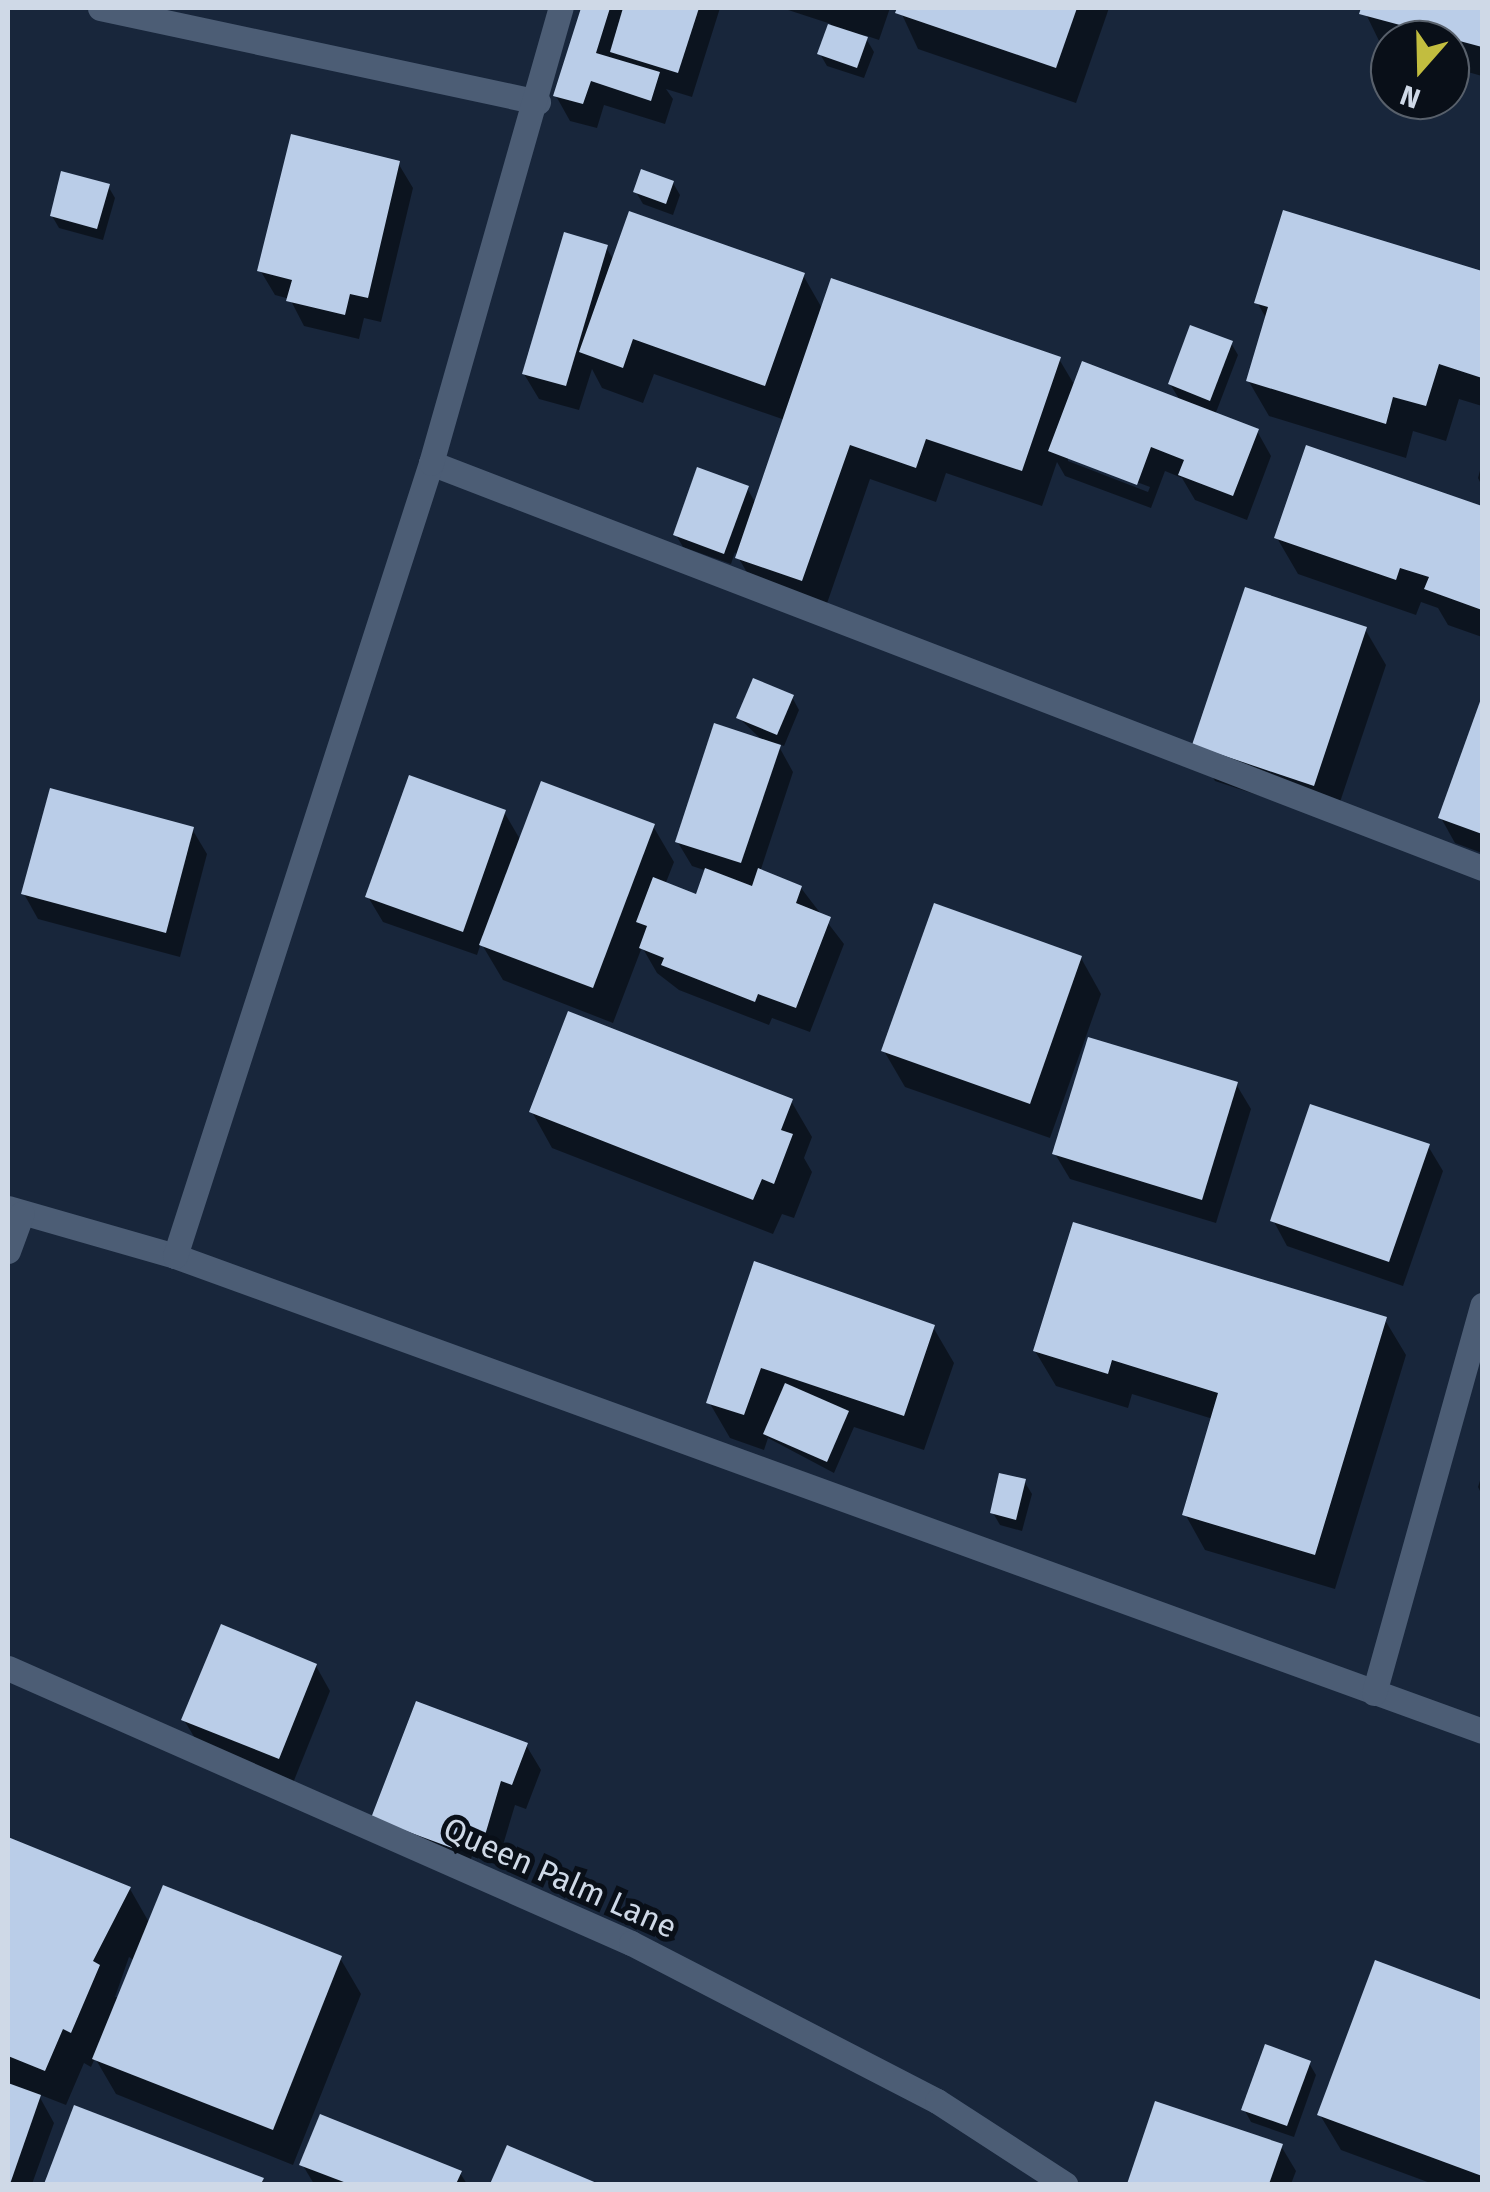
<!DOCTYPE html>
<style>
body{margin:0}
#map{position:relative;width:1490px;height:2192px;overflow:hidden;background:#18263b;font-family:"Fira Sans",sans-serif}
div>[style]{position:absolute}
.shadow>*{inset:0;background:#0007}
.building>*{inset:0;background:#bacde8}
.minor>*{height:25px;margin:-12.5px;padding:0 12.5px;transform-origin:12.5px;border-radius:12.5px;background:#4c5d75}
span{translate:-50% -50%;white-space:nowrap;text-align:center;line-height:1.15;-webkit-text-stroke:10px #090f18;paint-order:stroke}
.street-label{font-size:32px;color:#cfd9e7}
.frame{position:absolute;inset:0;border:10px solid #cfd9e7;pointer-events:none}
.north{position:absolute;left:1370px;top:20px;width:100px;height:100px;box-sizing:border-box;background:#090f18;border:2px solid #58606b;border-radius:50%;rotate:200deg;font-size:28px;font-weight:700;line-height:40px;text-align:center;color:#cfd9e7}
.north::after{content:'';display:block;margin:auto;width:35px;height:45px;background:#c2bd3f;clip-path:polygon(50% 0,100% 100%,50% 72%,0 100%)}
</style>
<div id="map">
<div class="shadow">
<i style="clip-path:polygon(583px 8px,720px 8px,692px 97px,666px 89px,673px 99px,665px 124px,604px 105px,597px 128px,570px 121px,556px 96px)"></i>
<i style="clip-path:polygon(782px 8px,890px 8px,879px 40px,864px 35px,874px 52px,864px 78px,827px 66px,820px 54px,831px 24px)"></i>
<i style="clip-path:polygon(899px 8px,1109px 8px,1076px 103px,918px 49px)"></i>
<i style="clip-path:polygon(1363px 8px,1482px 8px,1482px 76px,1450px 67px,1450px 40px,1390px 40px,1390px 51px,1383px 49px)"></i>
<i style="clip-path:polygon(398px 163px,413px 188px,381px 322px,364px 318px,359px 339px,304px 326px,290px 299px,275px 295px,260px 270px)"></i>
<i style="clip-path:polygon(673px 183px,680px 195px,673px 215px,643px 204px,636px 192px)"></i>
<i style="clip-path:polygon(108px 186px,115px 198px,103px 240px,59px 228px,52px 216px)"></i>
<i style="clip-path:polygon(1285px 213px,1482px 273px,1482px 406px,1459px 399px,1446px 441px,1413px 431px,1406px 458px,1269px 416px,1248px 380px,1267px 320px,1257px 302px)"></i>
<i style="clip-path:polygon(evenodd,606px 247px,614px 261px,803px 275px,823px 310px,1059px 359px,1075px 386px,1181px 402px,1170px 384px,1231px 343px,1238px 355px,1215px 415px,1257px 431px,1271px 456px,1247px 520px,1195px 500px,1182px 478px,1165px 471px,1151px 508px,1065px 476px,1057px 462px,1042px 506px,946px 473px,936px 502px,870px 479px,823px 615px,759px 593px,735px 552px,731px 564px,683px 547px,676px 535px,747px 488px,756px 504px,785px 420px,654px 374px,643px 403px,602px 388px,592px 369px,579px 410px,539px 399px,524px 374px,606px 247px,1068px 456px,1150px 487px,1148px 492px,1068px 461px,1068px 456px)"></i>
<i style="clip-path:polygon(1307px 448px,1482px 509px,1482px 637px,1448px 625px,1438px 608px,1421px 602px,1416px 615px,1298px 574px,1277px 538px)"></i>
<i style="clip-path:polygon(1482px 463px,1482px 486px,1478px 478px)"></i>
<i style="clip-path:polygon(1365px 629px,1386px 665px,1334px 820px,1215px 781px,1195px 745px)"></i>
<i style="clip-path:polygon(792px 697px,799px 710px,784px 746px,777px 743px,793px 772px,760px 872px,801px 888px,844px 944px,810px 1032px,772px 1018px,769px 1025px,679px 990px,657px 973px,642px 947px,613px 1023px,503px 980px,481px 943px,477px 955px,383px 922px,368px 897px,504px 812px,521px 841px,653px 826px,674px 862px,665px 885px,697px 897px,707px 871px,692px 866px,677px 841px,764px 742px,739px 718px)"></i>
<i style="clip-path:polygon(1482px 703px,1482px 853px,1455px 843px,1441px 818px)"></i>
<i style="clip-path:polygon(192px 829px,207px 854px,180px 957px,38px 919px,24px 894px)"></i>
<i style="clip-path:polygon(1081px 958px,1101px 994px,1050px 1138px,905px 1087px,884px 1051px)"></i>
<i style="clip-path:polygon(1236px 1084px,1251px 1109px,1216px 1223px,1070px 1179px,1055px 1154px)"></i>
<i style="clip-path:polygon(791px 1101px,812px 1137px,804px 1158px,812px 1172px,794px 1218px,782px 1214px,773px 1234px,552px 1148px,532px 1112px)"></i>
<i style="clip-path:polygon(1428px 1146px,1443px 1171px,1403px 1286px,1287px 1246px,1273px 1220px)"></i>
<i style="clip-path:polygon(756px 1264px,933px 1327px,954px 1363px,924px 1450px,854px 1427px,834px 1473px,768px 1438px,764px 1450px,730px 1438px,709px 1402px)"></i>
<i style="clip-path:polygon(1385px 1320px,1406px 1355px,1335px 1589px,1205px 1550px,1185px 1514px,1213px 1419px,1132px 1394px,1128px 1408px,1056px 1386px,1035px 1351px)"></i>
<i style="clip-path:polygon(1482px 1474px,1482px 1495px,1478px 1487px)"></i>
<i style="clip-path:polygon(1024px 1481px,1032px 1494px,1022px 1531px,1000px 1525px,993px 1513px)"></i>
<i style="clip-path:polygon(316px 1666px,330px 1691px,293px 1783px,199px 1745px,184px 1720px)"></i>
<i style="clip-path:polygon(526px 1745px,541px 1770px,526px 1809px,515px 1805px,497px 1865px,472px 1856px,466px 1872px,388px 1842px)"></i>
<i style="clip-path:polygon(evenodd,8px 1840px,130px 1889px,150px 1924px,340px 1958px,361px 1994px,293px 2165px,116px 2094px,95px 2058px,91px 2067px,84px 2063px,66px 2105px,38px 2094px,54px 2123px,32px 2184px,8px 2184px,8px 1840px,129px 1957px,135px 1961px,120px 1998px,115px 1997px,129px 1957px)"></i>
<i style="clip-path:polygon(1376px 1964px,1482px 2003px,1482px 2184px,1433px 2184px,1341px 2150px,1320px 2115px)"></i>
<i style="clip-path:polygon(1309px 2063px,1316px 2075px,1294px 2137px,1251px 2122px,1244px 2109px)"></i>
<i style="clip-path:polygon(1157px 2104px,1281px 2146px,1296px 2171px,1291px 2184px,1129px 2184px)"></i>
<i style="clip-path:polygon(76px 2108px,262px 2180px,265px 2184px,47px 2184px)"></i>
<i style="clip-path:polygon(302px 2164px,460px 2173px,467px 2184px,314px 2184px)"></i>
</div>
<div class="building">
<i style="clip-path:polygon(581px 8px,610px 8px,596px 53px,660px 72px,651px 101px,591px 81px,583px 104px,553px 96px)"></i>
<i style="clip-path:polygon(623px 8px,699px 8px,678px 73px,610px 52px)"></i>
<i style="clip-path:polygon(897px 8px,1077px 8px,1056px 68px,895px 13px)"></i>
<i style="clip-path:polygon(1361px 8px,1482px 8px,1482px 47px,1359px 14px)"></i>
<i style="clip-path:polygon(828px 24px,868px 37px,857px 68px,817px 54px)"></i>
<i style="clip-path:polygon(291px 134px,400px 161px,368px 298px,350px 294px,345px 315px,286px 301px,292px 280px,257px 271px)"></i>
<i style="clip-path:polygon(641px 169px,674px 181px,666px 204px,633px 192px)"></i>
<i style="clip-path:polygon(61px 171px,110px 184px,97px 229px,50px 216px)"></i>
<i style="clip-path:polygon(1283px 210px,1482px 271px,1482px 378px,1439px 364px,1426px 406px,1393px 397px,1386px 424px,1246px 381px,1268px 307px,1254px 303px)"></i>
<i style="clip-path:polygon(629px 211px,805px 273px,765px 386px,633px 339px,623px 368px,579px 352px)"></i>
<i style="clip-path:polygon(564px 232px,608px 245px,566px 386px,522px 374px)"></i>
<i style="clip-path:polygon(831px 278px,1061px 357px,1022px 471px,926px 439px,916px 468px,850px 445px,802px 581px,735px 558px)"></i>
<i style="clip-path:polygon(1190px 325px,1233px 341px,1210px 401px,1168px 384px)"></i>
<i style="clip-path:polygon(1082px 361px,1259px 429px,1233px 496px,1178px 475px,1184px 460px,1151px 447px,1137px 485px,1048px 451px)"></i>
<i style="clip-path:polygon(1306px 445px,1482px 506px,1482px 610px,1424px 589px,1429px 577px,1400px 568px,1396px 580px,1274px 538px)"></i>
<i style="clip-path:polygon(697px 467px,749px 486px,724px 554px,673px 535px)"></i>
<i style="clip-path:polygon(1245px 587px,1367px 627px,1314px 786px,1192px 745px)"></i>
<i style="clip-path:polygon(753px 678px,794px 695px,777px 735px,736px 718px)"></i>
<i style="clip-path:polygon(1482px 696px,1482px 834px,1438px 818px)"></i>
<i style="clip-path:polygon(714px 723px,781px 745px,741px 863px,675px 842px)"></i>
<i style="clip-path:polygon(409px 775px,506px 810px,463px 932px,365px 897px)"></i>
<i style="clip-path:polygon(541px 781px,655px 824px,593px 988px,479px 945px)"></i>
<i style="clip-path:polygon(50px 788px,194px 827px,166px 933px,21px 894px)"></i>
<i style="clip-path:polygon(705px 868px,752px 886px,758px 868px,802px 886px,796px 903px,831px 917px,796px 1008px,758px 994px,755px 1002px,661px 965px,664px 958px,639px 948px,647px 926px,636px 922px,653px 877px,696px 894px)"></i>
<i style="clip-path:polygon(934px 903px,1082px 956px,1030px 1104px,881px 1051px)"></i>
<i style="clip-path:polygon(568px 1011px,793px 1099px,781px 1130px,793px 1134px,774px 1184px,762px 1179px,753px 1200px,529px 1112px)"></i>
<i style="clip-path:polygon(1088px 1037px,1238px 1082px,1202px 1200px,1052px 1154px)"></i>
<i style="clip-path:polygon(1310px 1104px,1430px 1144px,1389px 1262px,1270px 1221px)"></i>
<i style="clip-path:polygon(1073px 1222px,1387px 1317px,1315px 1555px,1182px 1515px,1218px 1393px,1112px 1360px,1108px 1374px,1033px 1351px)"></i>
<i style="clip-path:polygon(754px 1261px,935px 1325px,904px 1416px,761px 1368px,744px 1415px,706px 1403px)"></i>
<i style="clip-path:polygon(785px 1383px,849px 1411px,827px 1462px,763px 1434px)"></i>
<i style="clip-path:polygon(999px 1473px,1026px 1479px,1016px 1520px,990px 1513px)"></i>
<i style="clip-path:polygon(221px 1624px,317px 1664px,279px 1759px,181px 1720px)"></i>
<i style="clip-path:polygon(416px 1701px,528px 1743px,512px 1785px,501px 1781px,483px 1842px,458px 1833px,452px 1848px,371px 1818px)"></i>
<i style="clip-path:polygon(8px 1837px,131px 1887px,93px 1961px,100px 1965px,71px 2033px,63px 2029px,45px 2071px,8px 2056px)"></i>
<i style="clip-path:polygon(163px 1885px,342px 1956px,273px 2130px,92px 2059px)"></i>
<i style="clip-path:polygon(1375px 1960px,1482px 2000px,1482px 2176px,1317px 2115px)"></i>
<i style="clip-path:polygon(1265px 2044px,1311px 2061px,1287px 2126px,1241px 2110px)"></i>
<i style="clip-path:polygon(8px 2083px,41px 2095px,10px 2184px,8px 2184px)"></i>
<i style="clip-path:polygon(1155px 2101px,1283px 2144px,1269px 2184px,1127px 2184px)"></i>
<i style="clip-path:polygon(74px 2105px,264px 2178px,261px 2184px,44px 2184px)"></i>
<i style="clip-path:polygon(320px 2114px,462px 2171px,456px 2184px,349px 2184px,299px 2165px)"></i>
<i style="clip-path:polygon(507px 2145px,599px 2184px,490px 2184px)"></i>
</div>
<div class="minor">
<i style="left:100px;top:8px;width:448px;rotate:12.1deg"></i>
<i style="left:431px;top:463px;width:1126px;rotate:21.07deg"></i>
<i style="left:8px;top:1208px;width:174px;rotate:16deg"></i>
<i style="left:175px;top:1256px;width:1391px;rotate:19.97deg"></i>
<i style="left:8px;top:1251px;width:40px;rotate:-69.8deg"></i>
<i style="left:175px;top:1256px;width:833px;rotate:-72.11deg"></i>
<i style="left:431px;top:463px;width:473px;rotate:-74.1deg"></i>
<i style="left:8px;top:1668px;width:681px;rotate:23.82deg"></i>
<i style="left:631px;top:1943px;width:344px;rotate:27.3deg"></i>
<i style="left:937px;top:2101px;width:153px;rotate:33deg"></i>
<i style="left:1374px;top:1693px;width:403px;rotate:-74.4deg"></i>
</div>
<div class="street-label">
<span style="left:560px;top:1878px;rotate:24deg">Queen Palm Lane</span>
</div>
<div class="frame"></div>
<div class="north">N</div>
</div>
